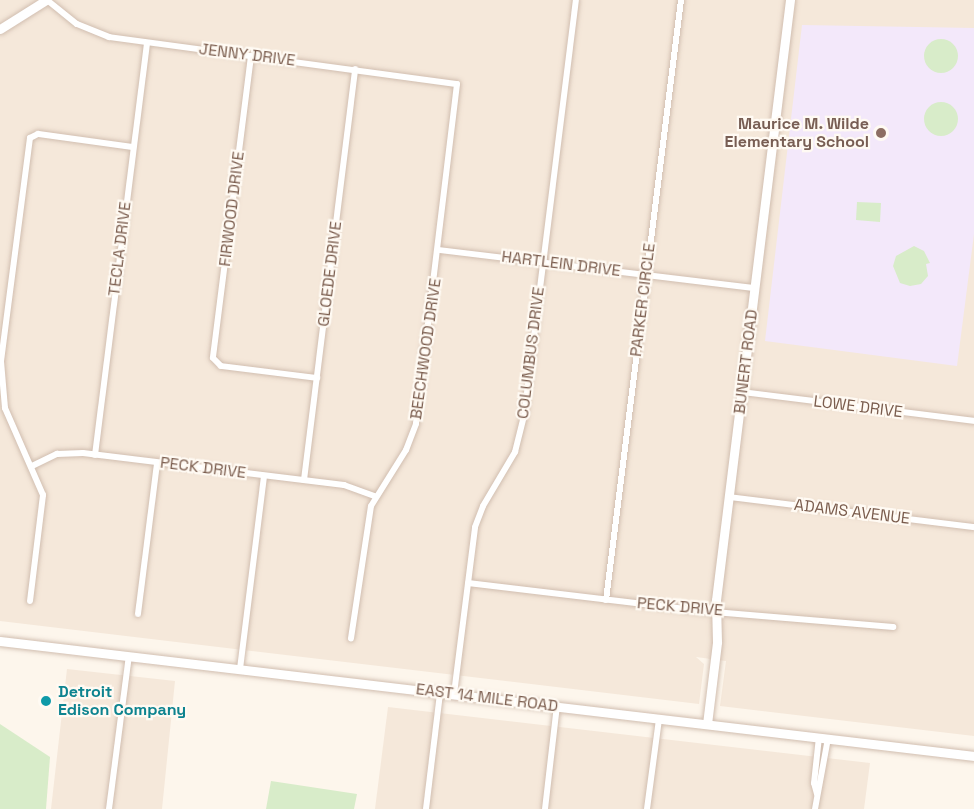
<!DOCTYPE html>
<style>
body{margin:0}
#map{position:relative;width:974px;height:809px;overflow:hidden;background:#fdf6ec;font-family:"Space Grotesk",sans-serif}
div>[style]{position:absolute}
.residential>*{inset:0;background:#f5e8da}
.education>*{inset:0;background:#f3e8fa}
.green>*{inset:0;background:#d8ecc9}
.round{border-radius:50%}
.roads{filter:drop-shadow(0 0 2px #d1beb0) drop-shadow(0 0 2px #d1beb0)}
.street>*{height:6px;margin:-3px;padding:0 3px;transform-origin:3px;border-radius:3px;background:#fff}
.secondary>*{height:9px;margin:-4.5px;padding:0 4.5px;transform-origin:4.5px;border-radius:4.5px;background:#fff}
.dots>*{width:16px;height:16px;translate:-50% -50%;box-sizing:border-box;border:3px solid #fffaf3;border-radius:50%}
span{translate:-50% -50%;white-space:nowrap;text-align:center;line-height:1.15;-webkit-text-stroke:4.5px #fffaf3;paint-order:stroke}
.street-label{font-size:16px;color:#7a5c4d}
.education-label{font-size:16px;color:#785e54;font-weight:700}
.right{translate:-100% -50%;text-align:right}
.culture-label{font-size:16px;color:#0d838f;font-weight:700}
.left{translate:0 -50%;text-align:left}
</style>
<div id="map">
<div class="residential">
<i style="clip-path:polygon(0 0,974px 0,974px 736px,720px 706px,726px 661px,696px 657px,704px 664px,699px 704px,0 621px)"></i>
<i style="clip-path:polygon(67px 669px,175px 681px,162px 809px,51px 809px)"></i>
<i style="clip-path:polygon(388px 707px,870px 763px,864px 809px,375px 809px)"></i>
</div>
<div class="education">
<i style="clip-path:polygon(802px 25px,974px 28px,974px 234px,957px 366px,765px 341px)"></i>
</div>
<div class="green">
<i class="round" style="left:924px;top:39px;width:34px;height:34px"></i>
<i class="round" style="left:924px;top:102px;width:34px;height:34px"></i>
<i style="clip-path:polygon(857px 202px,881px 203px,880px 222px,856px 220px)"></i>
<i style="clip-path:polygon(914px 246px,924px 251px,930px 263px,926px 264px,928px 276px,921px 284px,910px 286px,900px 283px,893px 266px,896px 256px)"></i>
<i style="clip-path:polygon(0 724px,50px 757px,46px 809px,0 809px)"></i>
<i style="clip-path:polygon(271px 781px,357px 794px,354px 809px,266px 809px)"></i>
</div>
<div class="roads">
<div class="street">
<i style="left:47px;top:0;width:38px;rotate:39deg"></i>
<i style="left:77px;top:24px;width:35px;rotate:22deg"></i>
<i style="left:109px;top:37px;width:351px;rotate:7.7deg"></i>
<i style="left:457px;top:84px;width:342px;rotate:96.9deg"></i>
<i style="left:416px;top:424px;width:28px;rotate:111deg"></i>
<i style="left:406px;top:450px;width:66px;rotate:122deg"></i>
<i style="left:371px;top:506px;width:134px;rotate:98.6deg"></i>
<i style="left:251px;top:56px;width:304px;rotate:97.2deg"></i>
<i style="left:213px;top:358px;width:11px;rotate:45deg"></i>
<i style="left:221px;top:366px;width:97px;rotate:7.1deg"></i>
<i style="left:439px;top:250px;width:318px;rotate:6.9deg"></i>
<i style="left:742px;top:392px;width:234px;rotate:7.1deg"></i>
<i style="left:95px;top:455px;width:415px;rotate:-82.8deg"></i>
<i style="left:32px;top:466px;width:28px;rotate:-26deg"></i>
<i style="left:57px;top:454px;width:26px;rotate:-2deg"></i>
<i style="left:83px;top:453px;width:263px;rotate:7deg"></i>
<i style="left:344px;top:485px;width:33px;rotate:20deg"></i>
<i style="left:304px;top:480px;width:414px;rotate:-82.9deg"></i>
<i style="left:729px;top:497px;width:247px;rotate:7deg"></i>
<i style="left:468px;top:583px;width:236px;rotate:6.8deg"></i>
<i style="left:702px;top:611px;width:192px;rotate:4.8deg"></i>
<i style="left:606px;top:600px;width:605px;rotate:-82.87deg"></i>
<i style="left:30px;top:601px;width:107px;rotate:-83deg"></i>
<i style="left:43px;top:495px;width:95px;rotate:-113.6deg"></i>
<i style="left:5px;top:408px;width:47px;rotate:-94.9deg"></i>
<i style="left:1px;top:361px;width:225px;rotate:-82.6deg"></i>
<i style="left:30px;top:138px;width:9px;rotate:-27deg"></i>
<i style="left:38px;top:134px;width:96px;rotate:7.8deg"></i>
<i style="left:138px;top:614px;width:152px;rotate:-82.8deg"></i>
<i style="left:240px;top:669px;width:194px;rotate:-82.9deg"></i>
<i style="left:454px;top:694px;width:168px;rotate:-82.8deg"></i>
<i style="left:475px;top:527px;width:22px;rotate:-69deg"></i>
<i style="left:483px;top:506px;width:63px;rotate:-59.3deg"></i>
<i style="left:515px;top:452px;width:36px;rotate:-76deg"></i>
<i style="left:524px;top:417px;width:420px;rotate:-82.9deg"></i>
<i style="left:817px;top:794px;width:11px;rotate:-105deg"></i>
<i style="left:814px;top:783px;width:46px;rotate:-83.8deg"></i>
<i style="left:109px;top:809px;width:154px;rotate:-82.6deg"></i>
<i style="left:426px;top:809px;width:117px;rotate:-83.1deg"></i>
<i style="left:545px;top:809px;width:104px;rotate:-83.4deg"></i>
<i style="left:647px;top:809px;width:91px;rotate:-82.4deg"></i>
<i style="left:815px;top:809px;width:72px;rotate:-79.6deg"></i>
</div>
<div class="secondary">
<i style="left:0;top:29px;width:54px;rotate:-32.2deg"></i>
<i style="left:0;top:641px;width:981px;rotate:6.73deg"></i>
<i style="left:707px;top:724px;width:83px;rotate:-83deg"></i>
<i style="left:717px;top:642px;width:42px;rotate:-91.4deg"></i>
<i style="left:716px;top:600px;width:605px;rotate:-82.97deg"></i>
</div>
</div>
<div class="dots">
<i style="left:881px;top:133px;background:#8d6e63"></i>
<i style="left:46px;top:701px;background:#0f9aa8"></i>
</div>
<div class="street-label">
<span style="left:247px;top:55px;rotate:7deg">JENNY DRIVE</span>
<span style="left:232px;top:209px;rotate:-83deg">FIRWOOD DRIVE</span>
<span style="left:120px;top:249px;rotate:-83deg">TECLA DRIVE</span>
<span style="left:561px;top:264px;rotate:7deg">HARTLEIN DRIVE</span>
<span style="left:330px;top:274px;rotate:-83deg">GLOEDE DRIVE</span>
<span style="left:643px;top:300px;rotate:-83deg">PARKER CIRCLE</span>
<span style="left:426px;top:349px;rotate:-82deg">BEECHWOOD DRIVE</span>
<span style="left:531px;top:353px;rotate:-83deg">COLUMBUS DRIVE</span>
<span style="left:746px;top:362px;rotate:-83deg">BUNERT ROAD</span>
<span style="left:858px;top:407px;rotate:7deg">LOWE DRIVE</span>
<span style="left:203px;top:468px;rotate:7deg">PECK DRIVE</span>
<span style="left:852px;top:512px;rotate:7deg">ADAMS AVENUE</span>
<span style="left:680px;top:607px;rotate:5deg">PECK DRIVE</span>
<span style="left:487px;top:698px;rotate:7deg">EAST 14 MILE ROAD</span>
</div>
<div class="education-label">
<span class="right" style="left:869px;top:133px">Maurice M. Wilde<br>Elementary School</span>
</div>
<div class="culture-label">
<span class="left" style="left:58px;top:701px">Detroit<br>Edison Company</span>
</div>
</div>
